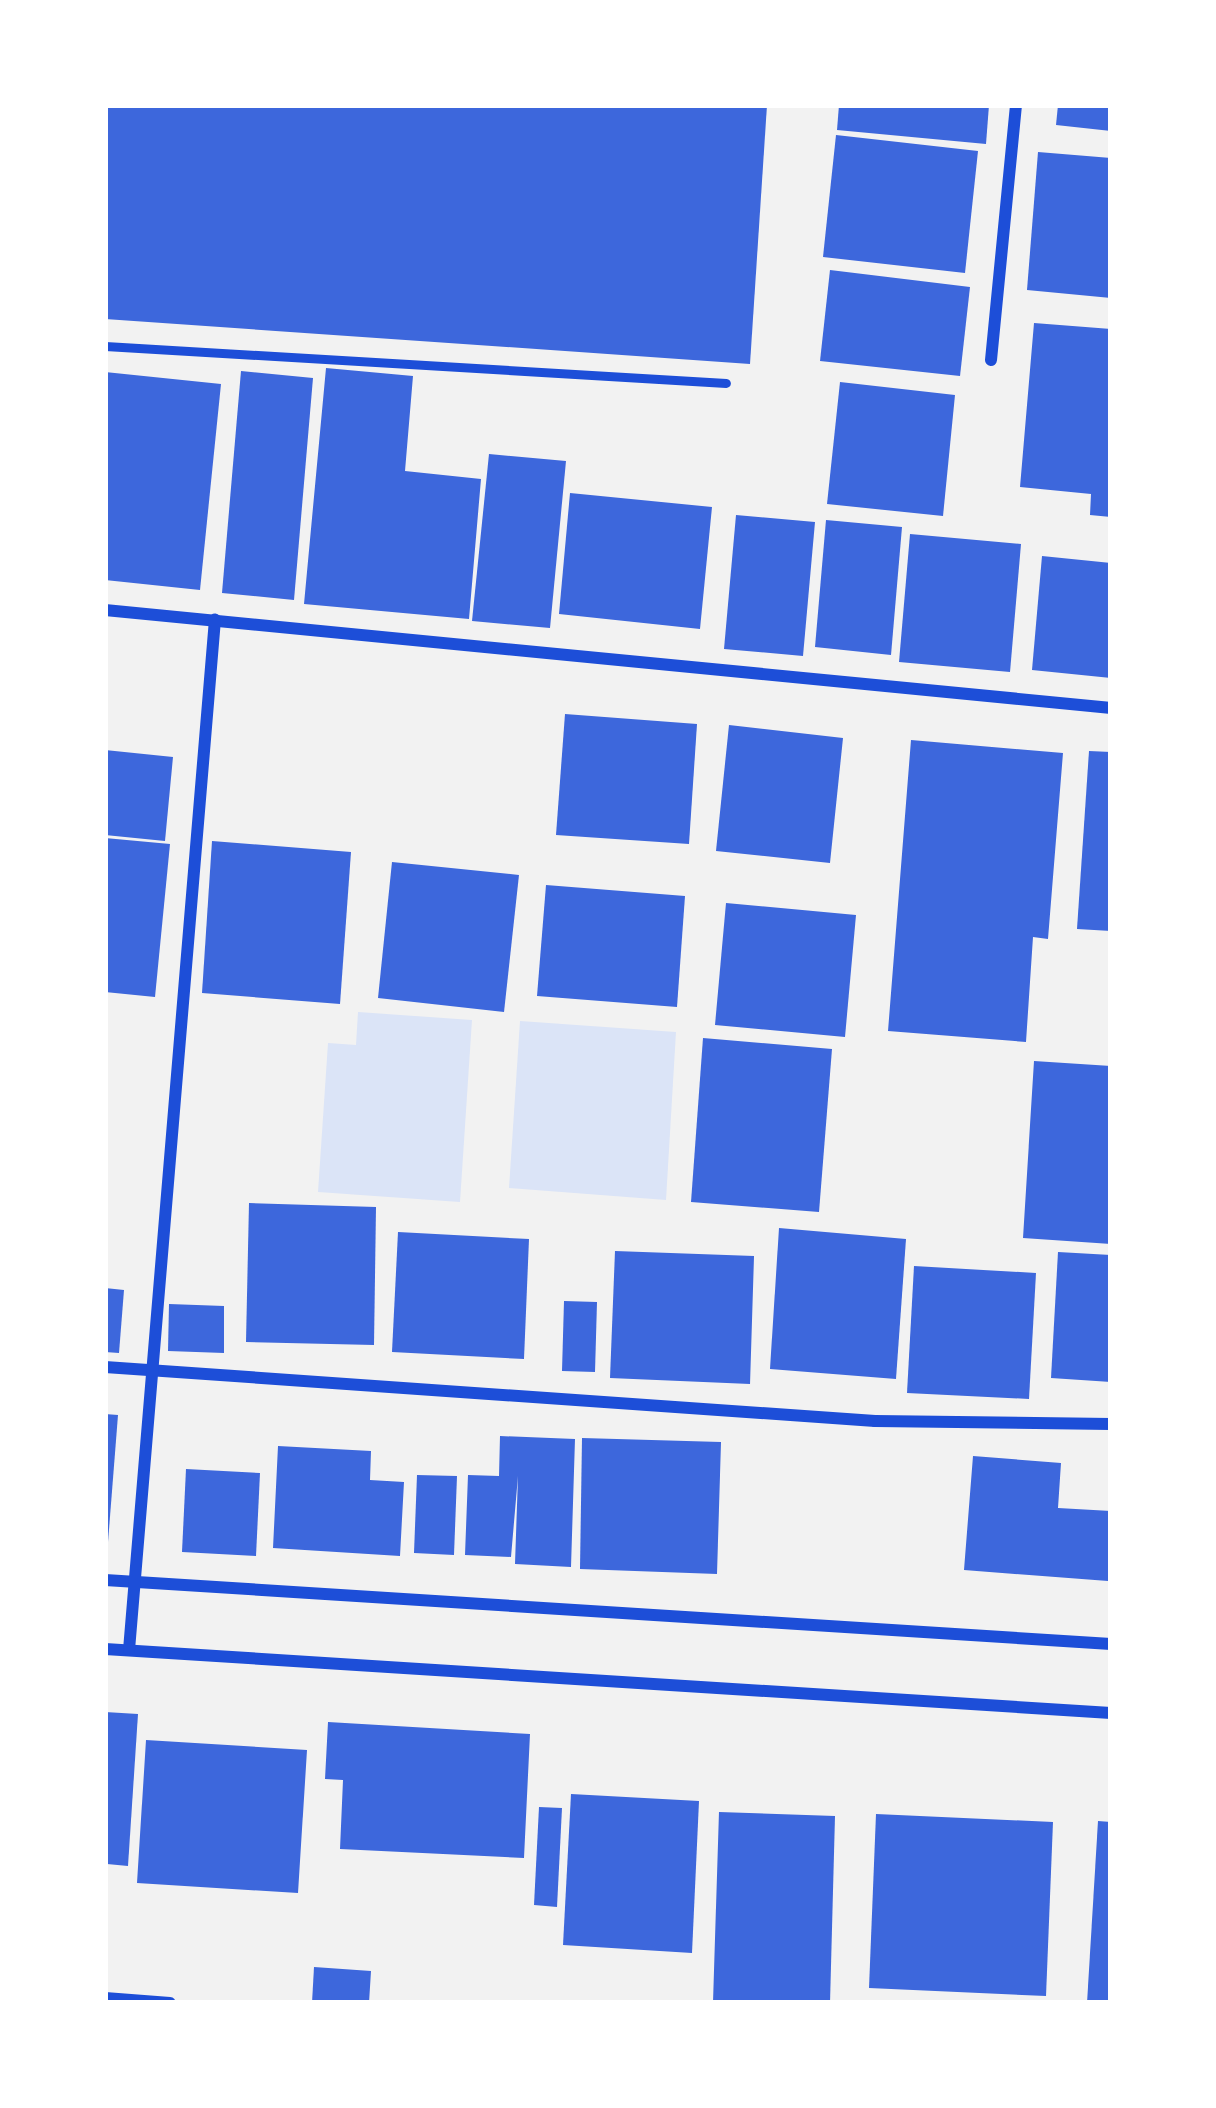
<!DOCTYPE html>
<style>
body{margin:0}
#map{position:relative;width:1216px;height:2108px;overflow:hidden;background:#f2f2f2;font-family:"Roboto Condensed",sans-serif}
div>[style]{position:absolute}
.green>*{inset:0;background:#dbe4f7}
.building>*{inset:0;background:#3d67dc}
.service>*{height:9px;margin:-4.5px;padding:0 4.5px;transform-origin:4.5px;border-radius:4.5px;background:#1d4ed8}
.minor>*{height:12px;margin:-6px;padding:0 6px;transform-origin:6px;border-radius:6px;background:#1d4ed8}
span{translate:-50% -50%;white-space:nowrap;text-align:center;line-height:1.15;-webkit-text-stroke:9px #fff;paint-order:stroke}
.frame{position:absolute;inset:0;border:108px solid #fff;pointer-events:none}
</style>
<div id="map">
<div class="green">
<i style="clip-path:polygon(358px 1012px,472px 1020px,460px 1202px,318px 1192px,328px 1043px,356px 1045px)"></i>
<i style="clip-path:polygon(520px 1021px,676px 1032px,666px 1200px,509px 1188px)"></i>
</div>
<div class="building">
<i style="clip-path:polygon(105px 105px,767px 105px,750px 364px,105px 319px)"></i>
<i style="clip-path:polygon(839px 105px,989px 105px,986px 144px,837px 130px)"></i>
<i style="clip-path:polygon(1058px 105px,1111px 105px,1111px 131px,1056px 125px)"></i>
<i style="clip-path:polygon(836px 135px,978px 151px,965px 273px,823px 257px)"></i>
<i style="clip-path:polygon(1038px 152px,1111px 158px,1111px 298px,1027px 290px)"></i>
<i style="clip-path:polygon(830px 270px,970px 287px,960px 376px,820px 361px)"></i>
<i style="clip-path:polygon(1034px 323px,1111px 329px,1111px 517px,1090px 515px,1091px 494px,1020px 487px)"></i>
<i style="clip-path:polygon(326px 368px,413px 376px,405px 471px,481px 479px,469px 619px,304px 604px)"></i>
<i style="clip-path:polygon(241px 371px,313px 378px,294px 600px,222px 593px)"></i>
<i style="clip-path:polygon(105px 372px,221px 384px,200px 590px,105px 580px)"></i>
<i style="clip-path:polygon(840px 382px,955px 395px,943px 516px,827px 504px)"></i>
<i style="clip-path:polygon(489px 454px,566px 461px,550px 628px,472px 621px)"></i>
<i style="clip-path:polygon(570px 493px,712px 507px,700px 629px,559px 614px)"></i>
<i style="clip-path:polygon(736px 515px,815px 522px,803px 656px,724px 649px)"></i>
<i style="clip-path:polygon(826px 520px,902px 527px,891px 655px,815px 647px)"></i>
<i style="clip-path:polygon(910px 534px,1021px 544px,1010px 672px,899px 662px)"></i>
<i style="clip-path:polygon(1042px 556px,1111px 563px,1111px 678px,1032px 670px)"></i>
<i style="clip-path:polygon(565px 714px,697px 724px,689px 844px,556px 835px)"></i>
<i style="clip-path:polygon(729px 725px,843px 738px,830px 863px,716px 851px)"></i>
<i style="clip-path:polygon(911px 740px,1063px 753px,1048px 939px,1033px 937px,1026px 1042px,888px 1031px)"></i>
<i style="clip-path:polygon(105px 750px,173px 757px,165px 841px,105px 835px)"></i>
<i style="clip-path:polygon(1089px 751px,1111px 752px,1111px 931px,1077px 929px)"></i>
<i style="clip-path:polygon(105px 838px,170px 844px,155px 997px,105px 992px)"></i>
<i style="clip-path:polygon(212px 841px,351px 852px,340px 1004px,202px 993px)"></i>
<i style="clip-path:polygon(392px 862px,519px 875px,504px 1012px,378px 998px)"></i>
<i style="clip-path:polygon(546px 885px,685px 896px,677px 1007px,537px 996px)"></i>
<i style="clip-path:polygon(726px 903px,856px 915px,845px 1037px,715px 1025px)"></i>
<i style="clip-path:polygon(703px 1038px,832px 1049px,819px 1212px,691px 1202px)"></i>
<i style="clip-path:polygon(1034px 1061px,1111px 1066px,1111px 1244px,1023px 1238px)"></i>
<i style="clip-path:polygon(249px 1203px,376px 1207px,374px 1345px,246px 1342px)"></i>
<i style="clip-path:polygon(779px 1228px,906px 1239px,896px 1379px,770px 1369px)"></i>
<i style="clip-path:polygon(398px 1232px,529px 1239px,524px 1359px,392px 1352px)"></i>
<i style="clip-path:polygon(615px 1251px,754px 1256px,750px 1384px,610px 1378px)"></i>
<i style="clip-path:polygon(1058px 1252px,1111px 1255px,1111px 1382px,1051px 1378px)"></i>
<i style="clip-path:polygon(914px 1266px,1036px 1273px,1029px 1399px,907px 1393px)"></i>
<i style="clip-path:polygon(105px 1288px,124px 1290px,119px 1353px,105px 1352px)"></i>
<i style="clip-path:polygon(564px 1301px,597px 1302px,595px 1372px,562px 1371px)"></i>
<i style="clip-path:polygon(169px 1304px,224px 1306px,224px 1353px,168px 1351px)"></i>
<i style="clip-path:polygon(105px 1414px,118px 1415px,108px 1542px,105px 1542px)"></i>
<i style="clip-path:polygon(500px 1436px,575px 1439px,571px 1567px,515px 1564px,518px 1476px,511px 1557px,465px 1555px,468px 1475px,499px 1476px)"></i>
<i style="clip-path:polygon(582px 1438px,721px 1442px,717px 1574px,580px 1569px)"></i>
<i style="clip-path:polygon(278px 1446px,371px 1451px,370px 1480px,404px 1482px,400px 1556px,273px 1548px)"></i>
<i style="clip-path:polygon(973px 1456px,1061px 1463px,1058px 1508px,1111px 1511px,1108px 1581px,964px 1570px)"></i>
<i style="clip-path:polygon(186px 1469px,260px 1473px,256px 1556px,182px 1552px)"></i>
<i style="clip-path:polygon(417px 1475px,457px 1476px,454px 1555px,414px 1553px)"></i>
<i style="clip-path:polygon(105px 1712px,138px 1714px,128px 1866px,107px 1864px)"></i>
<i style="clip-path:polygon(328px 1722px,530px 1734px,524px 1858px,340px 1849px,343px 1780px,325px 1779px)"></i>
<i style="clip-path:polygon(146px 1740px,307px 1750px,298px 1893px,137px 1883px)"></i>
<i style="clip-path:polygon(571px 1794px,699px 1801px,692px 1953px,563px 1945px)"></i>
<i style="clip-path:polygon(539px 1807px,562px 1808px,557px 1907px,534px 1905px)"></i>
<i style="clip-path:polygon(719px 1812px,835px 1816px,830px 2003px,713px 2002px)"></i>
<i style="clip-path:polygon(876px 1814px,1053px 1822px,1046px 1996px,869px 1988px)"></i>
<i style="clip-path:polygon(1098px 1821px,1111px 1822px,1111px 2003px,1087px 2003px)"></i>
<i style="clip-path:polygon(314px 1967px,371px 1971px,369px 2003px,312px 2003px)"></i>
</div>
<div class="service">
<i style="left:105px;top:346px;width:622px;rotate:3.41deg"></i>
</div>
<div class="minor">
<i style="left:991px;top:360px;width:256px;rotate:-84.4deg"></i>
<i style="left:105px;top:610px;width:1011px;rotate:5.56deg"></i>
<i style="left:105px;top:1367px;width:772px;rotate:4.01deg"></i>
<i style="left:875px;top:1421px;width:236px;rotate:0.7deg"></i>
<i style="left:105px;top:1580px;width:1008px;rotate:3.64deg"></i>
<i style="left:105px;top:1649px;width:1008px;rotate:3.64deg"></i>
<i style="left:129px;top:1650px;width:1034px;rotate:-85.23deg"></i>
<i style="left:105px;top:1998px;width:65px;rotate:4.4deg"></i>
</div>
<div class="frame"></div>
</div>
